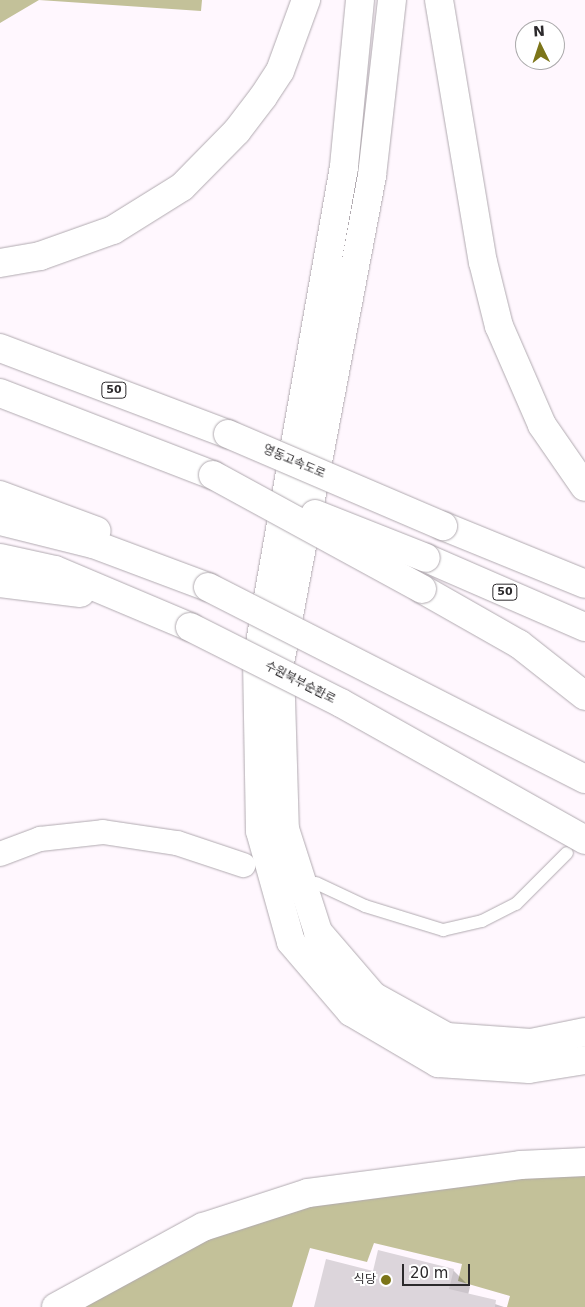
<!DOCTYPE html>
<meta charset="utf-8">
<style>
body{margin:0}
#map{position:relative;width:585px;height:1307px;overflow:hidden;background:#fff7fe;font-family:"DejaVu Sans","Noto Sans KR",sans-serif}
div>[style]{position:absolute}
.forest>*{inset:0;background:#c3c199}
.shadow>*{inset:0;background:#0003}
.building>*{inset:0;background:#dcd5db}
.roads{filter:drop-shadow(0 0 1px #b1aab0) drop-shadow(0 0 1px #b1aab0)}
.service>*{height:12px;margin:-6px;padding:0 6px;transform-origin:6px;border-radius:6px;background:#fff}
.minor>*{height:24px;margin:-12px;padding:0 12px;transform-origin:12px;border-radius:12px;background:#fff}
.trunk>*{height:28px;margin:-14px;padding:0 14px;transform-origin:14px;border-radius:14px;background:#fff}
.motorway>*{height:28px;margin:-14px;padding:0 14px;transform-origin:14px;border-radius:14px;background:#fff}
.bridges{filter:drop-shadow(0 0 1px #b1aab0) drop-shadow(0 0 1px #b1aab0)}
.trunk-bridge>*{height:28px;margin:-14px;padding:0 14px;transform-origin:14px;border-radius:14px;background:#fff}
.motorway-bridge>*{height:28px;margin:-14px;padding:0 14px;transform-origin:14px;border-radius:14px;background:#fff}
.dots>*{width:14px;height:14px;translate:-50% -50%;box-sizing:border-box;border:2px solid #fff;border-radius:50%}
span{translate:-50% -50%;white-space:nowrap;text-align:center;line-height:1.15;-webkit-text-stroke:4px #fff;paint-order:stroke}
.shield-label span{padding:1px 4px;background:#fff;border:1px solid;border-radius:4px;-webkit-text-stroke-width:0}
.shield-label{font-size:11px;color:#2b292b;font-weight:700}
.street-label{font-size:12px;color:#2b292b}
.poi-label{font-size:12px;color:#2b292b}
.right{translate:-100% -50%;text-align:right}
.north{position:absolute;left:515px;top:20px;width:50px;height:50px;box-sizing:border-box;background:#fff;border:1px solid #aaa9aa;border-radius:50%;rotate:356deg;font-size:14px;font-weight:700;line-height:20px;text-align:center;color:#2b292b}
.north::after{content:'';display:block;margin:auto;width:18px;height:22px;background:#7c7519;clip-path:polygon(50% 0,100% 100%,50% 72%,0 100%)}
.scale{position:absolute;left:402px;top:1264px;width:68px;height:22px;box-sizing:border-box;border:2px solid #2b292b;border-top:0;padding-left:6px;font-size:15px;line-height:18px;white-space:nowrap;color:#2b292b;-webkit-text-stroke:4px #fff;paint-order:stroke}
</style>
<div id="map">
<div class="forest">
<i style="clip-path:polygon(0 0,202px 0,201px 11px,39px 0,0 23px)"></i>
<i style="clip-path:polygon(585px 1162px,585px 1307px,507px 1307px,510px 1296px,458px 1281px,462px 1264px,374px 1243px,367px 1262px,310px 1248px,292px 1307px,56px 1307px,308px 1193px)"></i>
</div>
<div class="shadow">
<i style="clip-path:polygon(453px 1270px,470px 1287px,468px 1295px,504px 1307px,315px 1307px,374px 1272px)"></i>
</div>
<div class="building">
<i style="clip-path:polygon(378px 1250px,454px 1269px,449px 1289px,496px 1300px,495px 1307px,314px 1307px,326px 1259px,373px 1271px)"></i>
</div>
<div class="roads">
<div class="service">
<i style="left:316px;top:883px;width:54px;rotate:25.1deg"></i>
<i style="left:365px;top:906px;width:82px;rotate:17.1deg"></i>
<i style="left:443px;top:930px;width:40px;rotate:-13deg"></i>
<i style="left:482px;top:921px;width:38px;rotate:-27deg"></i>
<i style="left:516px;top:904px;width:72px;rotate:-45deg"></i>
</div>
<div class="minor">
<i style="left:0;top:854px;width:43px;rotate:-20.6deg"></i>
<i style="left:40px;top:839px;width:63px;rotate:-6.3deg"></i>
<i style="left:103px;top:832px;width:75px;rotate:8.5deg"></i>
<i style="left:177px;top:843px;width:70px;rotate:18.4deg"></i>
</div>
<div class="trunk">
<i style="left:0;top:495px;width:103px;rotate:20.4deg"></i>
<i style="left:0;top:521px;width:96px;rotate:13.9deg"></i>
<i style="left:93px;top:544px;width:123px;rotate:20.5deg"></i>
<i style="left:0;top:558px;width:56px;rotate:12.3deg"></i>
<i style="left:55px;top:570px;width:147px;rotate:22.9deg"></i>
<i style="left:0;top:583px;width:81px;rotate:7.1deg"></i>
<i style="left:56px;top:1307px;width:167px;rotate:-28.6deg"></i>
<i style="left:203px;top:1227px;width:110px;rotate:-17.9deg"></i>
<i style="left:308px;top:1193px;width:214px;rotate:-7.5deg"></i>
<i style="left:520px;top:1165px;width:65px;rotate:-2.6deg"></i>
</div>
<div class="motorway">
<i style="left:360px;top:0;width:168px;rotate:95.5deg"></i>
<i style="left:344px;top:167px;width:501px;rotate:100.01deg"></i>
<i style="left:257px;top:660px;width:171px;rotate:89deg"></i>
<i style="left:260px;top:831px;width:115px;rotate:74.4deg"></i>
<i style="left:291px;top:942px;width:92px;rotate:49.4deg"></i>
<i style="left:351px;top:1012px;width:101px;rotate:30.4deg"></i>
<i style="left:438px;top:1063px;width:91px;rotate:3.8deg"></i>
<i style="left:529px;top:1069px;width:57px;rotate:-9.1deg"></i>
<i style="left:392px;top:0;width:177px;rotate:96.5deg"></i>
<i style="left:372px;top:176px;width:498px;rotate:100.7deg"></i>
<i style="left:280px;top:665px;width:164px;rotate:88.3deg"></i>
<i style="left:285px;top:829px;width:108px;rotate:72.2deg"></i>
<i style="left:318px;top:932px;width:84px;rotate:49.3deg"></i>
<i style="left:373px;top:996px;width:85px;rotate:29deg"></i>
<i style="left:447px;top:1037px;width:84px;rotate:4.1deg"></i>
<i style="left:531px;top:1043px;width:55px;rotate:-11.5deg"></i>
<i style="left:439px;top:0;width:266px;rotate:80.5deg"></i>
<i style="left:483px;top:262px;width:66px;rotate:76deg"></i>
<i style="left:499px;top:326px;width:108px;rotate:66.5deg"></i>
<i style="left:542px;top:425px;width:75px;rotate:55.3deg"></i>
<i style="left:0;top:263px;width:41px;rotate:-9.9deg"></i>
<i style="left:40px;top:256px;width:77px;rotate:-19.6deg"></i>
<i style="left:113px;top:230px;width:81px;rotate:-31.9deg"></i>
<i style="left:182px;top:187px;width:78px;rotate:-45.5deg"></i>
<i style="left:237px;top:131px;width:43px;rotate:-52.6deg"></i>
<i style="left:263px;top:97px;width:31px;rotate:-57deg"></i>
<i style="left:280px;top:71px;width:76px;rotate:-69.9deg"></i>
<i style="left:0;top:348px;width:244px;rotate:20.7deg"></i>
<i style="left:0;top:393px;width:228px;rotate:21.1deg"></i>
<i style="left:443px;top:526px;width:153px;rotate:22.2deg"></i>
<i style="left:426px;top:558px;width:173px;rotate:23.5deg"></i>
<i style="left:422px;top:589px;width:112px;rotate:29.6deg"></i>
<i style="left:519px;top:644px;width:84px;rotate:38.2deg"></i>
</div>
</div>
<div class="bridges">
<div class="trunk-bridge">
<i style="left:208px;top:587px;width:423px;rotate:27deg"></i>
<i style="left:190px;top:627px;width:169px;rotate:26.7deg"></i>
<i style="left:341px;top:703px;width:280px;rotate:29.3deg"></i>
</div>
<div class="motorway-bridge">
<i style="left:228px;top:434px;width:234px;rotate:23.2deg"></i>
<i style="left:213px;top:475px;width:238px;rotate:28.6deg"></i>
<i style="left:315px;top:514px;width:119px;rotate:21.6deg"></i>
</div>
</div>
<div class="dots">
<i style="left:386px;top:1280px;background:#7c7519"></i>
</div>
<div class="shield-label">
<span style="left:114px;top:390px">50</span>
<span style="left:505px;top:592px">50</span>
</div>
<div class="street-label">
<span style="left:294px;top:462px;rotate:23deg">영동고속도로</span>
<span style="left:300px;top:683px;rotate:27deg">수원북부순환로</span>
</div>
<div class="poi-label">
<span class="right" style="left:376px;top:1280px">식당</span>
</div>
<div class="north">N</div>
<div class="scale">20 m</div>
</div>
